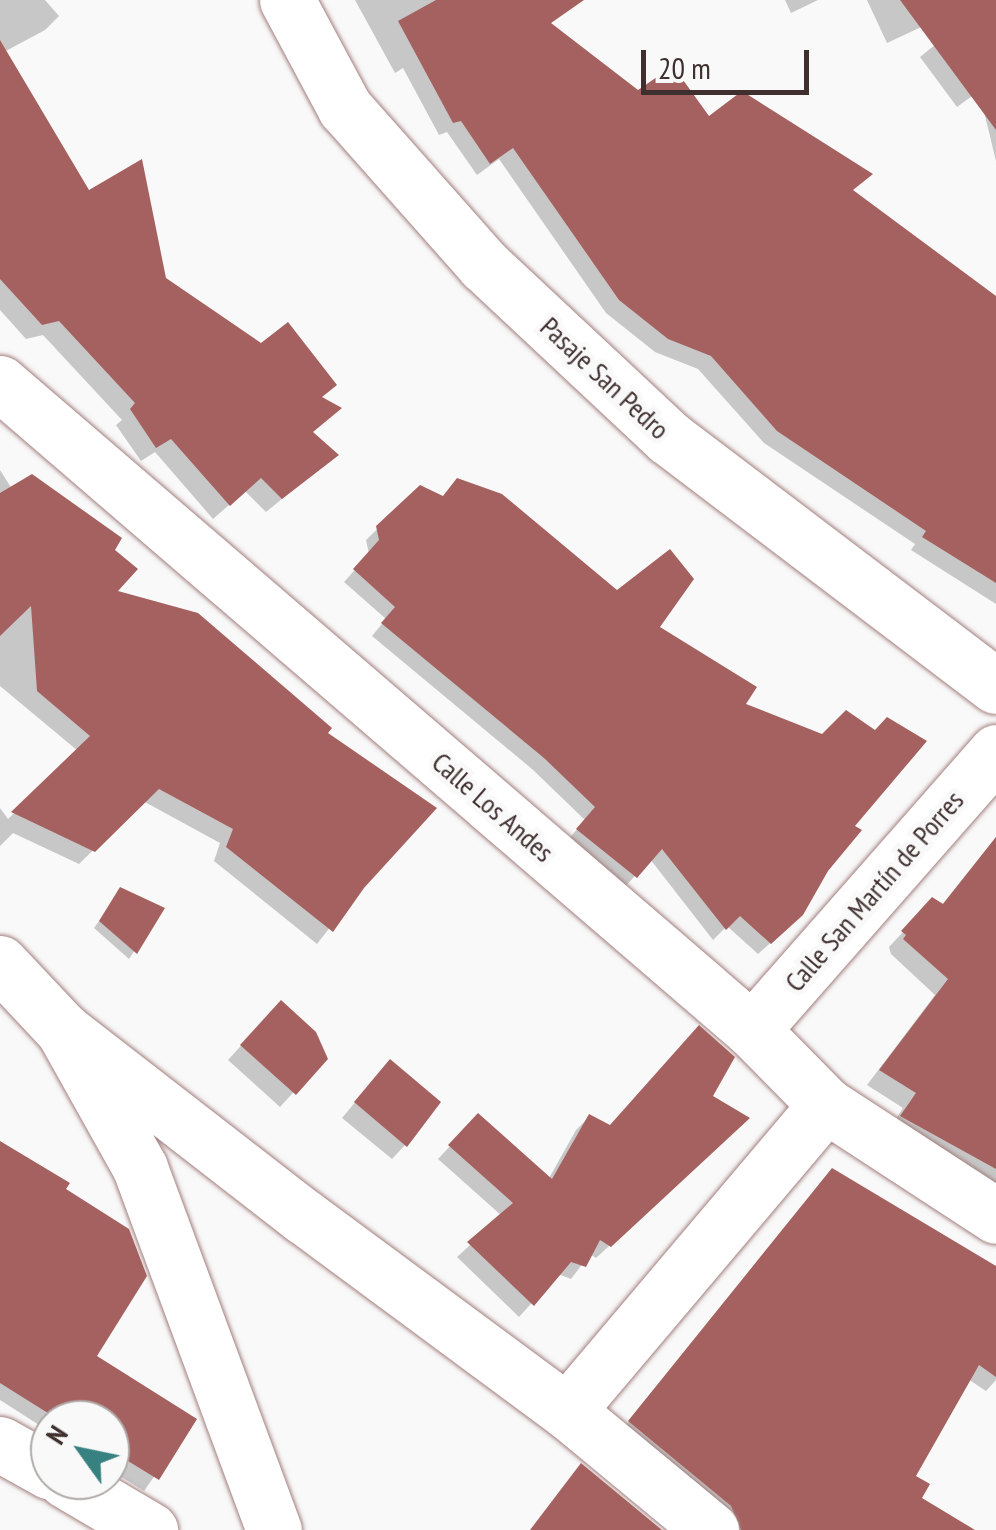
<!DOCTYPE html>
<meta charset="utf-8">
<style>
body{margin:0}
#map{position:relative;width:996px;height:1530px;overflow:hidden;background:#f9f9f9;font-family:"PT Sans Narrow",sans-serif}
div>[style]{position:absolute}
.shadow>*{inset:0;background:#0003}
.building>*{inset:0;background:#a5615f}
.roads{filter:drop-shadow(0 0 2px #a27f7d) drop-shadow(0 0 2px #a27f7d)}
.street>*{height:55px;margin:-27.5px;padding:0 27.5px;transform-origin:27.5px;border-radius:27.5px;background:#fff}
span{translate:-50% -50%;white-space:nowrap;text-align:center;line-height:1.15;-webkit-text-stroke:10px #f9f9f9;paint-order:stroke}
.street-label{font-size:28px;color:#3f302f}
.north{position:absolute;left:30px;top:1400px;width:100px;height:100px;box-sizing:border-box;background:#f9f9f9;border:2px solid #afa9a8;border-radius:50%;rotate:303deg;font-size:28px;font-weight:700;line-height:40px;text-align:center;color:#3f302f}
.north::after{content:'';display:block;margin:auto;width:35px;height:45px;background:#388181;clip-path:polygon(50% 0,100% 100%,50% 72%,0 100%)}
.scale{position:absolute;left:641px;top:50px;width:168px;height:45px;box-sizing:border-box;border:5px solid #3f302f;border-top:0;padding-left:12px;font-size:30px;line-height:35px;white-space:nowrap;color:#3f302f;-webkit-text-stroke:8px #f9f9f9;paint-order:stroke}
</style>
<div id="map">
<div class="shadow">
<i style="clip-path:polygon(0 0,45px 0,59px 16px,45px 30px,4px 52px,89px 193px,163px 280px,320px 398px,311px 433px,336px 455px,266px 512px,245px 491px,213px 519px,155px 452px,141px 461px,116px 425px,122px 420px,43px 335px,26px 339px,0 310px)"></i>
<i style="clip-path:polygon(355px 0,536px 0,560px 15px,549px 25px,638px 93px,708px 120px,850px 191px,996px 299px,996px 604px,911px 550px,915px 544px,764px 443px,698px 369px,655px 352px,606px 313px,499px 159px,477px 175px,447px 132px,439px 135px,403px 68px,395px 73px)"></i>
<i style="clip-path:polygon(785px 0,818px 0,791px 13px)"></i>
<i style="clip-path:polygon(867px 0,940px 0,932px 22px,887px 43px)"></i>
<i style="clip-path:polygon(990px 0,996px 0,996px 161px,979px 91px,957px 107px,920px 57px)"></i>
<i style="clip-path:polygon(0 470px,12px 489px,111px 550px,114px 593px,324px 734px,362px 886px,317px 944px,214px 861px,220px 843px,143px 801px,79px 864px,13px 833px,0 846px,0 808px,8px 819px,78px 751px,0 686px)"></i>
<i style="clip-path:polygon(420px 488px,656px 628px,742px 706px,851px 826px,789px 926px,758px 954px,727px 926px,713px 940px,650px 859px,624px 888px,567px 841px,585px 820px,532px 769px,372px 636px,386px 619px,344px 582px,369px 554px,366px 540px)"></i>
<i style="clip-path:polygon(996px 837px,996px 1190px,888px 1131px,903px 1108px,867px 1085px,935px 995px,891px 954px,889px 947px,919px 915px,941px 906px)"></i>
<i style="clip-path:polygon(121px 890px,161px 909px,129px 959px,94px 928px)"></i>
<i style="clip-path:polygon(267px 1017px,325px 1058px,280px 1107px,228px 1060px)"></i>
<i style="clip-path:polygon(376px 1077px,405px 1145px,392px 1159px,342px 1118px)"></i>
<i style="clip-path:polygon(710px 1097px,734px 1131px,596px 1258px,590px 1254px,571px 1279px,558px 1274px,519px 1317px,457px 1257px,502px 1216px,438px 1159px,466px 1129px,548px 1180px,576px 1130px,589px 1117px,610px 1127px)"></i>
<i style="clip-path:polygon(0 1150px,63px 1190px,94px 1357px,194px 1420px,144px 1491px,110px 1470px,110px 1420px,50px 1420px,50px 1432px,0 1400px)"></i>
<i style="clip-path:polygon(820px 1184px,996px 1269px,996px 1380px,986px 1391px,968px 1379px,913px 1477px,919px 1499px,970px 1530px,727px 1530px,618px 1435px)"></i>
</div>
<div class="building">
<i style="clip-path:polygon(436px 0,584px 0,551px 23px,638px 90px,673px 66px,709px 116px,742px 91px,873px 174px,853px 190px,996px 296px,996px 583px,922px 537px,926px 531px,777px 431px,711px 356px,668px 339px,619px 300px,513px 148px,490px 164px,461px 121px,453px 123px,398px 21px)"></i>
<i style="clip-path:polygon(900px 0,996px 0,996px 130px)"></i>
<i style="clip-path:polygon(0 40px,89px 190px,142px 159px,166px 278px,261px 343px,288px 322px,337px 385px,322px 397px,342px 408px,313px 432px,339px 455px,282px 499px,261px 478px,230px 506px,171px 439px,156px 448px,130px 409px,135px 403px,59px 321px,42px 325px,0 279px)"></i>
<i style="clip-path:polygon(32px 474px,122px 538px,115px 550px,138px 569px,118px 591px,198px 613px,332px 728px,328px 733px,437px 808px,364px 888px,333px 932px,226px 847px,233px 829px,159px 789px,95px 852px,11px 812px,90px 736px,37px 691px,31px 606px,0 636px,0 493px)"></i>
<i style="clip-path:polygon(457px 478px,502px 494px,617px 590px,670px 549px,694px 579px,660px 627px,757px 687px,746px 704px,822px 734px,846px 710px,875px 730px,887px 717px,927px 741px,855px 826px,862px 830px,828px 871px,803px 915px,771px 944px,740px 916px,726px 930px,662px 849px,637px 878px,576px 829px,595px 807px,544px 758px,381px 623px,395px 607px,353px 569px,379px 540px,376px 526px,420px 485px,443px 496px)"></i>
<i style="clip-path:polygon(996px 837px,996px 1169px,900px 1116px,916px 1093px,879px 1070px,948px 979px,903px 939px,906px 935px,901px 931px,932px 897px,943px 904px)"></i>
<i style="clip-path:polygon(120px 887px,165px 908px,137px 954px,99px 921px)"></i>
<i style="clip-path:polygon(281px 1000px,316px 1032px,328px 1059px,296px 1095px,240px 1045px)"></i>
<i style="clip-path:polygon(699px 1025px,735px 1057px,713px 1096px,750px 1118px,611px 1247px,600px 1240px,586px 1267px,571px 1262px,534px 1306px,467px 1242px,513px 1203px,448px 1145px,478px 1113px,552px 1179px,589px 1114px,610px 1125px)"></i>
<i style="clip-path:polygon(390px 1059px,441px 1102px,407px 1147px,354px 1102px)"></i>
<i style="clip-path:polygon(0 1141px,70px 1183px,66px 1189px,129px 1229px,147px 1276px,97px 1356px,197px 1419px,159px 1480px,110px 1450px,110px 1420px,59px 1420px,0 1383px)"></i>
<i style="clip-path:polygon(832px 1168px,996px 1266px,996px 1377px,979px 1365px,916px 1476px,930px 1484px,922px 1498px,975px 1530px,741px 1530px,731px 1506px,628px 1421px)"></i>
<i style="clip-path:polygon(581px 1463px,662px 1530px,530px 1530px)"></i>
</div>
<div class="roads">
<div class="street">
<i style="left:287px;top:0;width:123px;rotate:61.8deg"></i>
<i style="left:345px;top:108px;width:210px;rotate:48.5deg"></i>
<i style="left:484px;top:265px;width:253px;rotate:43.1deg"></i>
<i style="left:669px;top:438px;width:410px;rotate:37.2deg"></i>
<i style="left:0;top:383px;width:992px;rotate:40.71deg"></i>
<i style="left:752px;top:1030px;width:105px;rotate:45.4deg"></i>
<i style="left:826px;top:1105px;width:203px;rotate:33.1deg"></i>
<i style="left:0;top:963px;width:92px;rotate:46.8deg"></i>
<i style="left:63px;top:1030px;width:158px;rotate:60.8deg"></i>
<i style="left:140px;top:1168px;width:386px;rotate:69.7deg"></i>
<i style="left:63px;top:1030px;width:304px;rotate:37.8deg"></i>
<i style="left:303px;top:1216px;width:328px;rotate:36.5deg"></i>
<i style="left:567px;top:1411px;width:187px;rotate:39.6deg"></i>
<i style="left:752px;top:1030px;width:370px;rotate:-48.7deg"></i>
<i style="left:567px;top:1411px;width:401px;rotate:-49.8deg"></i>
<i style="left:0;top:1444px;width:57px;rotate:29.2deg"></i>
<i style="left:65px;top:1480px;width:99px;rotate:30.5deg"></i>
</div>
</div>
<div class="street-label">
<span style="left:605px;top:378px;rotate:43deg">Pasaje San Pedro</span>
<span style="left:493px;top:807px;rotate:41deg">Calle Los Andes</span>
<span style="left:874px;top:891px;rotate:-49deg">Calle San Martín de Porres</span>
</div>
<div class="north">N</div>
<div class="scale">20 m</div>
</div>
